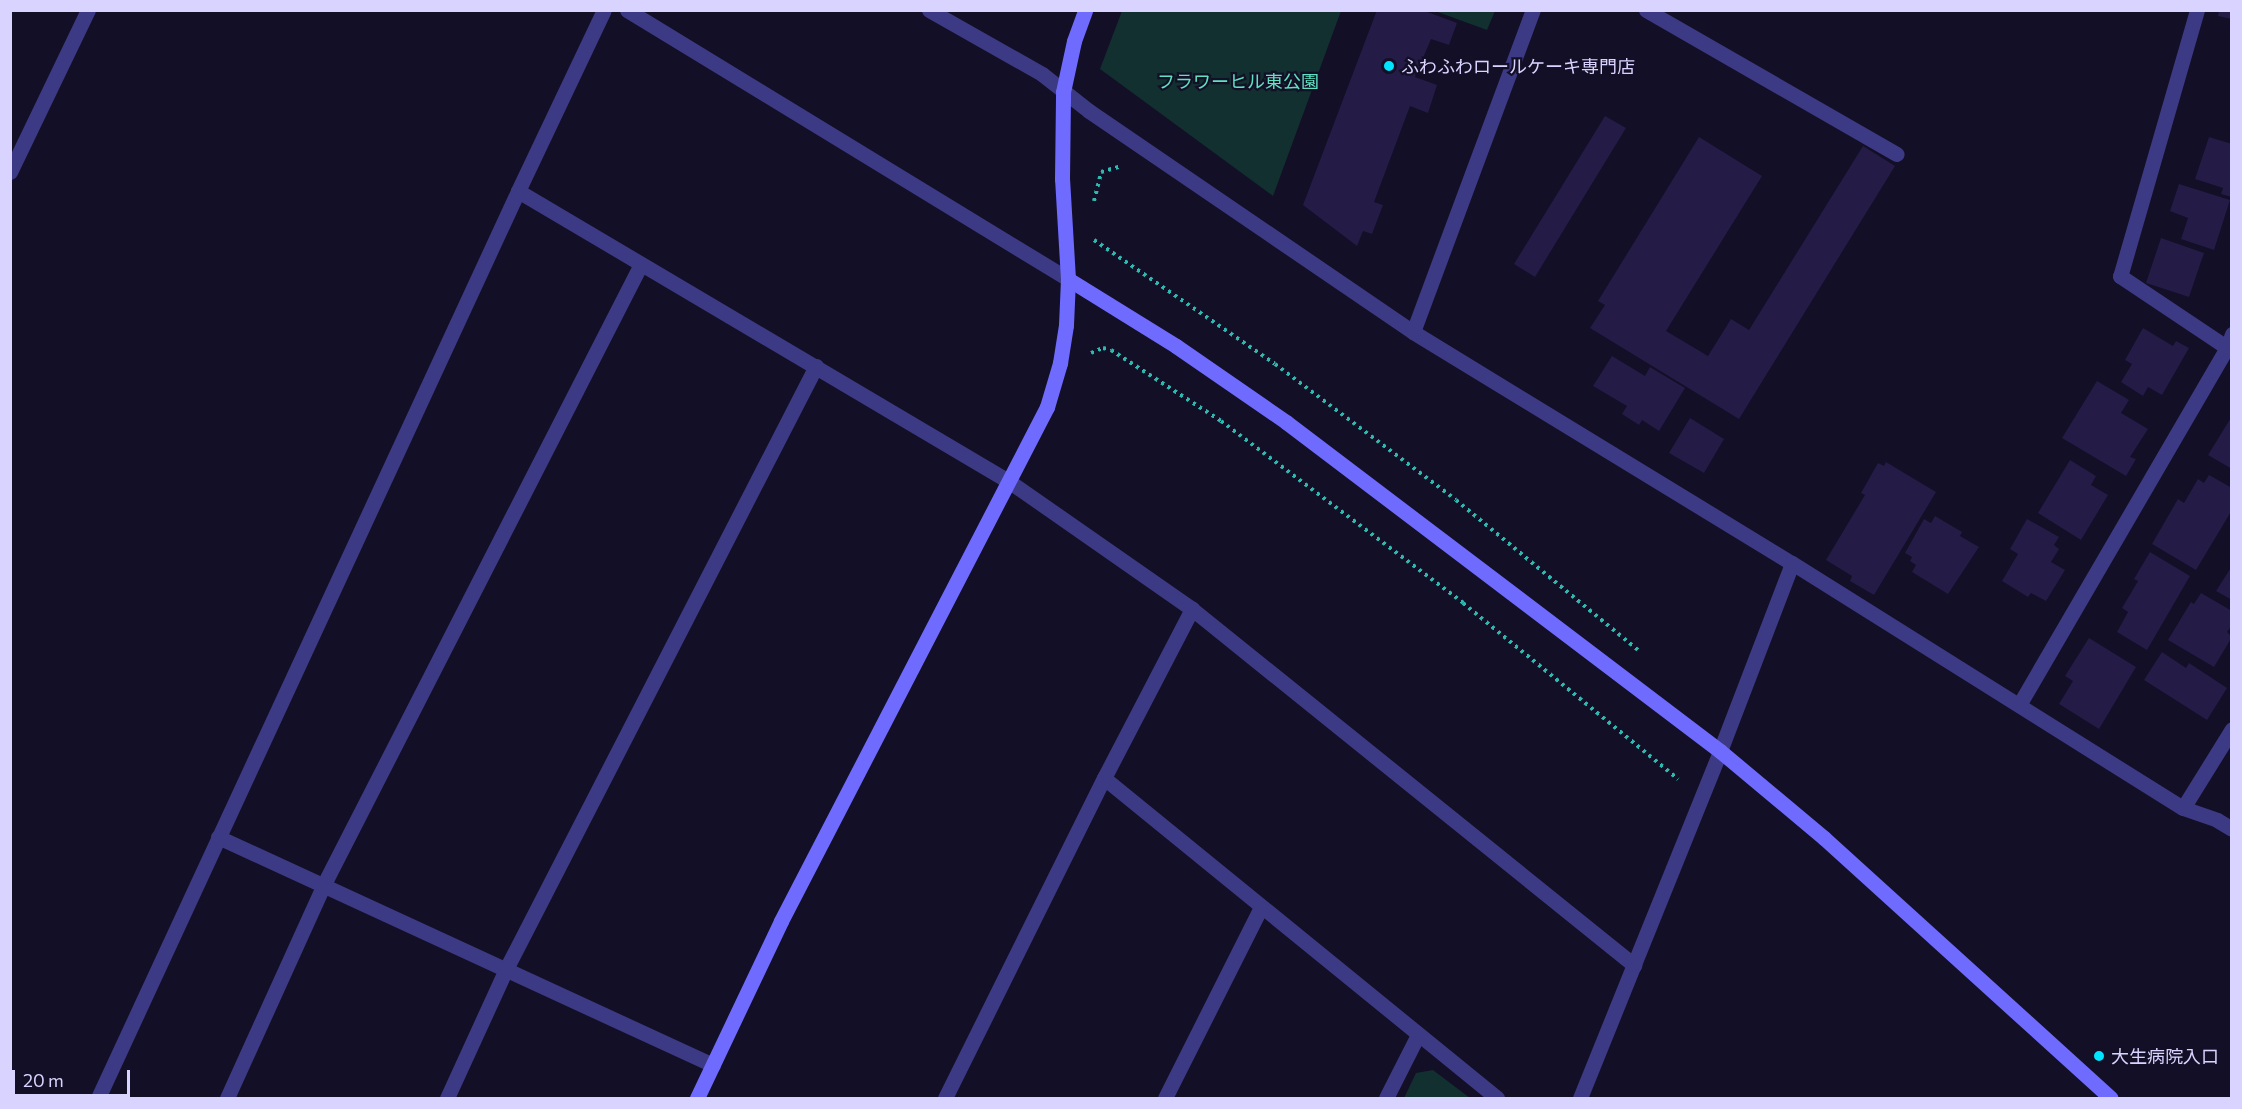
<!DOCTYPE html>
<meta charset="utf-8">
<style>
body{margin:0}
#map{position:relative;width:2242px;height:1109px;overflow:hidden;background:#130f26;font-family:Commissioner,"Noto Sans JP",sans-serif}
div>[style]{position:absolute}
.green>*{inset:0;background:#12302f}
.building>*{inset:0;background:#241b47}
.path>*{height:4px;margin-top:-2px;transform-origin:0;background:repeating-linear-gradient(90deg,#2fb8b0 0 3px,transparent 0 7.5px)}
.lane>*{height:15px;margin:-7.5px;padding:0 7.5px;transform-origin:7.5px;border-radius:7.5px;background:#3d3a85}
.street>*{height:15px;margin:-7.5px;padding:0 7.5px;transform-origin:7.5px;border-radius:7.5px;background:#3d3a85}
.secondary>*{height:15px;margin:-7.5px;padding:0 7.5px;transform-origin:7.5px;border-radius:7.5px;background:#6f6bff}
.dots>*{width:16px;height:16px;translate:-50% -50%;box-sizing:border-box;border:3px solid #130f26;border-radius:50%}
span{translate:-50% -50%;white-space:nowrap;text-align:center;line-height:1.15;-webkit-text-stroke:4.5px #130f26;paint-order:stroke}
.poi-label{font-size:18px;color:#d9d4ff}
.left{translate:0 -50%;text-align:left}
.park-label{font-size:18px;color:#5fe0c0}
.frame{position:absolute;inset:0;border:12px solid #d9d4ff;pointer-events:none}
.scale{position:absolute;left:12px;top:1070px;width:118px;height:27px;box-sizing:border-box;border:3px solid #d9d4ff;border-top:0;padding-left:8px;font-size:18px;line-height:21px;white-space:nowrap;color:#d9d4ff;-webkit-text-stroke:4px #130f26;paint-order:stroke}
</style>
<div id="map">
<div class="green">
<i style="clip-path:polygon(1122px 11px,1341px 11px,1273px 196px,1100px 69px)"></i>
<i style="clip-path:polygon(1435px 11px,1495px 11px,1487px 30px)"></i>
<i style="clip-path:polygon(1433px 1070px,1470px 1098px,1404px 1098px,1416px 1073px)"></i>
</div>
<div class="building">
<i style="clip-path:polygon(1377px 10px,1422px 10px,1457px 23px,1449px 45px,1431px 39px,1415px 77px,1437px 85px,1428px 113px,1410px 106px,1374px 202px,1383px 205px,1372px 234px,1363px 231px,1357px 246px,1303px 205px)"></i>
<i style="clip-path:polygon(2219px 10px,2232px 10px,2232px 19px,2218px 16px)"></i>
<i style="clip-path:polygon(1605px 116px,1626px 128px,1535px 277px,1514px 264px)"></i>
<i style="clip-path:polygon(1699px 137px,1762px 176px,1666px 331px,1708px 356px,1731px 319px,1749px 330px,1863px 146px,1895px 166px,1739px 419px,1590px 328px,1605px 305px,1598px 301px)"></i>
<i style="clip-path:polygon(2209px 137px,2232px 144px,2232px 197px,2221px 194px,2223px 188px,2195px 179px)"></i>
<i style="clip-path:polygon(2179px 184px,2230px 200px,2214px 250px,2181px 239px,2188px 218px,2170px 211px)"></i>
<i style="clip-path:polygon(2161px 238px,2204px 253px,2189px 297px,2146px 283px)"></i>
<i style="clip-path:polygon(2143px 328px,2173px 346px,2176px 341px,2189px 348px,2162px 395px,2148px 387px,2143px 396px,2121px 382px,2132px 364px,2125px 360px)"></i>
<i style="clip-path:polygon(1612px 356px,1645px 376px,1650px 367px,1685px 388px,1659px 431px,1642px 420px,1639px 425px,1622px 414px,1627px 406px,1593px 386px)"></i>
<i style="clip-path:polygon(2097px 381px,2129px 400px,2121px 413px,2148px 429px,2130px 457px,2136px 459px,2126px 476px,2062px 438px)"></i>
<i style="clip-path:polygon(2232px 416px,2232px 469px,2208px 455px)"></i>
<i style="clip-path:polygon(1690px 418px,1724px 439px,1704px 473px,1669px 453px)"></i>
<i style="clip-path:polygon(2070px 460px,2096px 476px,2091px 485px,2108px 495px,2081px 540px,2038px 513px)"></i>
<i style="clip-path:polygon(1886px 462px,1936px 492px,1874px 595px,1850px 581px,1852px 576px,1826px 560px,1865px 495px,1861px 493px,1878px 463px,1884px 466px)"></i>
<i style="clip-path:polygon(2209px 475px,2232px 488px,2232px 510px,2196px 570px,2152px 544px,2178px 499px,2184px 503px,2198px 479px,2204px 483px)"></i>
<i style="clip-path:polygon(1935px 516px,1962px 532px,1960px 536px,1979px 547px,1948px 594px,1912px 572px,1916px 565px,1910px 561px,1912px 557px,1905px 553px,1924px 519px,1931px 523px)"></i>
<i style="clip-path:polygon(2027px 519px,2059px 537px,2054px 545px,2059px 549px,2051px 562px,2065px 570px,2046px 601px,2031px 593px,2028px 597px,2002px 581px,2018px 554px,2010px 549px)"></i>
<i style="clip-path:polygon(2150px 552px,2190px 576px,2147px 650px,2117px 632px,2128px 612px,2122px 608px,2138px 581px,2134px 579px)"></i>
<i style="clip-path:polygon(2232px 566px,2232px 600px,2216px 591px)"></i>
<i style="clip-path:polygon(2201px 593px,2232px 611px,2232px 625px,2227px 632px,2232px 637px,2214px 667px,2168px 640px,2191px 602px,2194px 604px)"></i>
<i style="clip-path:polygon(2089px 638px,2136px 667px,2099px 729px,2059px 704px,2073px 681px,2065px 676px)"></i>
<i style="clip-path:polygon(2162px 652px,2186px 668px,2189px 663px,2227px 688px,2207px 720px,2144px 680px)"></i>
</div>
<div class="path">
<i style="left:1094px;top:201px;width:30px;rotate:-76deg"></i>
<i style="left:1101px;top:172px;width:19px;rotate:-16deg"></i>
<i style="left:1094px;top:240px;width:219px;rotate:34.4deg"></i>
<i style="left:1275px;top:364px;width:226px;rotate:36.9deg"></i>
<i style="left:1456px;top:500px;width:237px;rotate:39.5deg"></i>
<i style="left:1091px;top:353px;width:13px;rotate:-23deg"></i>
<i style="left:1103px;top:348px;width:8px;rotate:14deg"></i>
<i style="left:1111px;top:350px;width:131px;rotate:32.8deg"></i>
<i style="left:1221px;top:421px;width:303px;rotate:36.9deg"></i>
<i style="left:1463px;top:603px;width:278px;rotate:39.3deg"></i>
</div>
<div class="lane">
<i style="left:2227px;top:348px;width:15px;rotate:-70deg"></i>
<i style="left:2183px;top:808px;width:36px;rotate:19deg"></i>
<i style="left:2217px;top:820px;width:17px;rotate:31deg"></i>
</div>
<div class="street">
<i style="left:627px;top:10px;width:517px;rotate:31.38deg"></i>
<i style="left:929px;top:10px;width:130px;rotate:29.5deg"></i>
<i style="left:1042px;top:74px;width:60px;rotate:38.2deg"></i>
<i style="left:1089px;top:111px;width:392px;rotate:34.3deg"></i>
<i style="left:1413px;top:332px;width:444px;rotate:31.4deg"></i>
<i style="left:1792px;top:563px;width:461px;rotate:32.1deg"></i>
<i style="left:2183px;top:808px;width:93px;rotate:-58.2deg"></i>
<i style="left:1646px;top:10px;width:289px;rotate:29.9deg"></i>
<i style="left:2197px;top:10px;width:277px;rotate:106.1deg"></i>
<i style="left:2120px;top:276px;width:135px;rotate:33.8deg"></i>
<i style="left:10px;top:172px;width:180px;rotate:-64.3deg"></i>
<i style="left:518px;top:191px;width:572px;rotate:30.6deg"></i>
<i style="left:1010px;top:482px;width:222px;rotate:34.9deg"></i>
<i style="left:1192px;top:609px;width:568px;rotate:38.85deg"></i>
<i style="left:1413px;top:332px;width:344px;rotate:-69.6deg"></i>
<i style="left:2019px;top:705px;width:413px;rotate:-59.8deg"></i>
<i style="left:1104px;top:778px;width:507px;rotate:39.15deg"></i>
<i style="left:218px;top:837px;width:545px;rotate:24.73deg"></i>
<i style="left:98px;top:1098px;width:1000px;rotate:-65.15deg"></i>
<i style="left:518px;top:191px;width:200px;rotate:-64.6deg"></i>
<i style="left:227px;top:1098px;width:235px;rotate:-65.6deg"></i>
<i style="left:324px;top:884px;width:696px;rotate:-62.92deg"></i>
<i style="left:447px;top:1098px;width:142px;rotate:-65.4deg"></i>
<i style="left:506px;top:969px;width:678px;rotate:-62.79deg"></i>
<i style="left:945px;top:1098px;width:357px;rotate:-63.6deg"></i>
<i style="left:1104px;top:778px;width:191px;rotate:-62.5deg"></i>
<i style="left:1165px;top:1098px;width:214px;rotate:-63.3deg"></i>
<i style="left:1386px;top:1098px;width:71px;rotate:-63.1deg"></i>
<i style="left:1580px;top:1098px;width:374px;rotate:-68deg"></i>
<i style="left:1720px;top:751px;width:201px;rotate:-69deg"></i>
</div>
<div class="secondary">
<i style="left:1068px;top:279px;width:127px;rotate:31.8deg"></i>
<i style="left:1176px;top:346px;width:134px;rotate:34.6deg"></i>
<i style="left:1286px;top:422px;width:545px;rotate:37.16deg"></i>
<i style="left:1720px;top:751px;width:136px;rotate:39.9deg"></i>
<i style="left:1824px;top:838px;width:387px;rotate:42.2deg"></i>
<i style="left:697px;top:1098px;width:196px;rotate:-64.6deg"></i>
<i style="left:781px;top:921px;width:579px;rotate:-62.64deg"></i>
<i style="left:1047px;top:407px;width:46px;rotate:-73.5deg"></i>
<i style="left:1060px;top:363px;width:38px;rotate:-81deg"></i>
<i style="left:1066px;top:325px;width:46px;rotate:-87.5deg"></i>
<i style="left:1068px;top:279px;width:100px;rotate:-93.4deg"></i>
<i style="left:1062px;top:179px;width:87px;rotate:-89.3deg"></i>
<i style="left:1063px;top:92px;width:52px;rotate:-77.8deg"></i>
<i style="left:1074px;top:41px;width:33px;rotate:-70deg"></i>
</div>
<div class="dots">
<i style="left:1389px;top:66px;background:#00e5ff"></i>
<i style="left:2099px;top:1056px;background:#00e5ff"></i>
</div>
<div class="poi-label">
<span class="left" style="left:1401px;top:66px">ふわふわロールケーキ専門店</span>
<span class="left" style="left:2111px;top:1056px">大生病院入口</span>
</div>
<div class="park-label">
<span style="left:1238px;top:81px">フラワーヒル東公園</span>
</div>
<div class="frame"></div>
<div class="scale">20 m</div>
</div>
